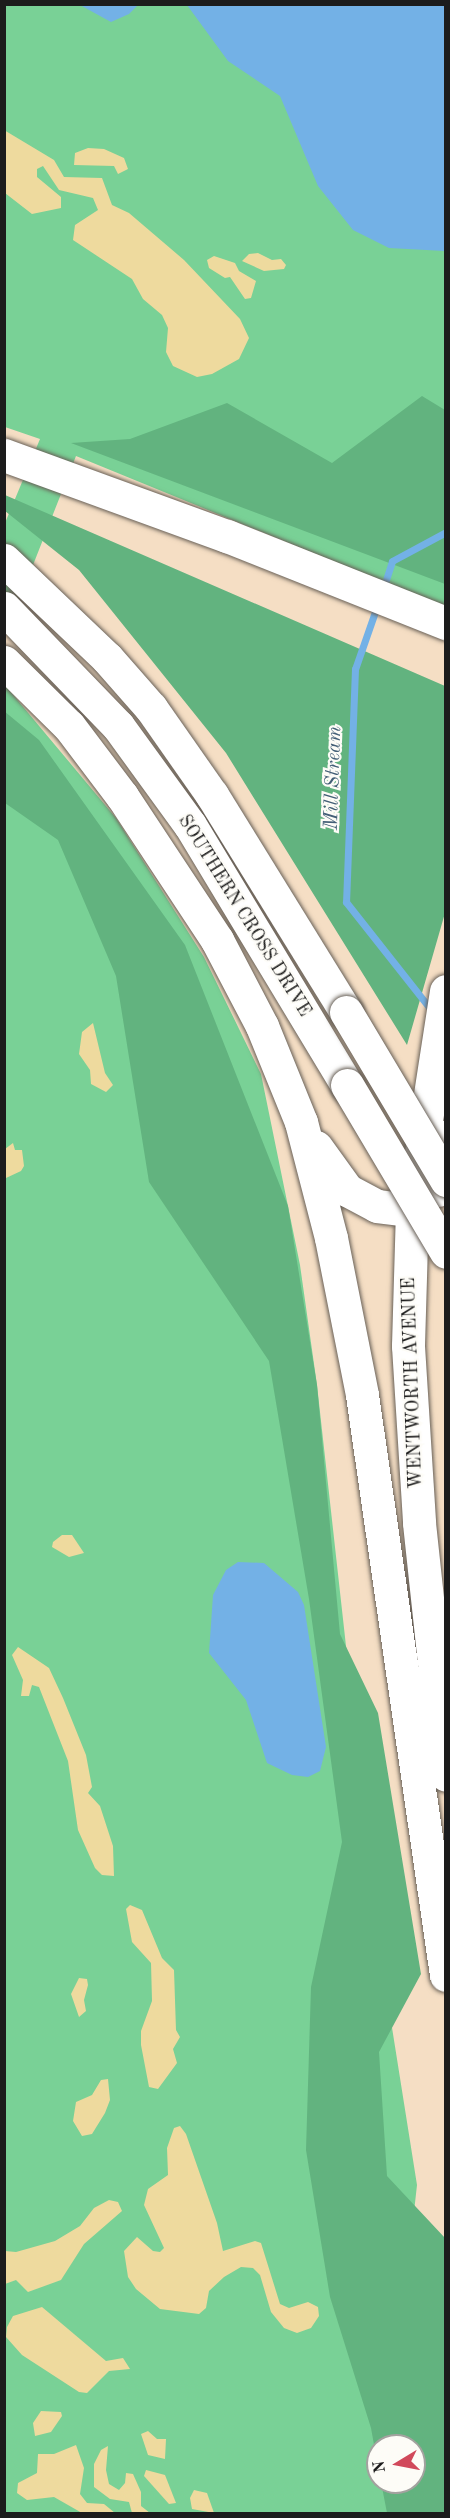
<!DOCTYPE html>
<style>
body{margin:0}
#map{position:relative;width:450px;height:2518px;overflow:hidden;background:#f5dec4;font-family:"Old Standard TT",serif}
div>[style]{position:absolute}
.green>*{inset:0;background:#79d196}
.forest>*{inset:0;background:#62b37f}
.sand>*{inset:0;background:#eeda9e}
.water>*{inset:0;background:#73b1e6}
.stream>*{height:7px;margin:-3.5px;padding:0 3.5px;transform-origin:3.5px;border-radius:3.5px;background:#73b1e6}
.roads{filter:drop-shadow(0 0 2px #686057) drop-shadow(0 0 2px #686057)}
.major>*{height:33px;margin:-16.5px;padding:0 16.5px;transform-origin:16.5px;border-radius:16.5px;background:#fff}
.highway>*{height:33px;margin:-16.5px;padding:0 16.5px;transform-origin:16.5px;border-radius:16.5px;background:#fff}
.bridges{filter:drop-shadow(0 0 2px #686057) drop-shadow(0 0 2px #686057)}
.highway-bridge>*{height:33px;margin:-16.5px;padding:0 16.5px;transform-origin:16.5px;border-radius:16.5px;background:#fff}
span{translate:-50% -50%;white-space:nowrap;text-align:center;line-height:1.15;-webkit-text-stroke:4.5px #fdfcf7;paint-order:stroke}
.street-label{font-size:18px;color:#1c1c1c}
.water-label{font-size:20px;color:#435f77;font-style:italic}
.frame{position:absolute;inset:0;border:6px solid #1c1c1c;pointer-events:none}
.north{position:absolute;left:366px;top:2434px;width:60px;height:60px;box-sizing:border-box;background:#fdfcf7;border:2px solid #a3a29f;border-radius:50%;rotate:260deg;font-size:16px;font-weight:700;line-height:24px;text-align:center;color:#1c1c1c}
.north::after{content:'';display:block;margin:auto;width:21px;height:27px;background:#d1495b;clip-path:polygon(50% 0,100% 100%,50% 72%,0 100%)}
</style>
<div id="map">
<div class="green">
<i style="clip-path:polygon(5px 5px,234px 5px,445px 200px,445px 607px,76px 456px,5px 636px,5px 523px,40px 439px,5px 427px)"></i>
<i style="clip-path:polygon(4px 684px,116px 818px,204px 957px,261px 1074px,300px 1265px,317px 1385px,380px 1952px,417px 2185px,401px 2329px,378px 2446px,378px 2482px,407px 2482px,409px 2513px,5px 2513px)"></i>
</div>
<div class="forest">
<i style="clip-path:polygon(422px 396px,445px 410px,445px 584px,71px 443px,130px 439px,227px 403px,332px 463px)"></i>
<i style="clip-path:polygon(5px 495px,445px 686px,445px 913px,407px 1045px,226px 753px,79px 570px,5px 511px)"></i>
<i style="clip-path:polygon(4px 711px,39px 740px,185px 945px,288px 1206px,317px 1385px,340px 1634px,378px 1713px,421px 1974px,379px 2052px,387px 2176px,445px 2238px,445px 2513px,387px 2513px,381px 2482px,414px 2482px,414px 2446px,378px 2446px,378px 2467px,371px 2428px,330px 2297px,306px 2150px,311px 1987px,342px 1842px,309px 1599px,269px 1361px,149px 1182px,116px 976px,58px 840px,5px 803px)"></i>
</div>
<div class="sand">
<i style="clip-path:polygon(4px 130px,54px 160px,64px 177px,102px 178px,112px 205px,129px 213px,184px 260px,240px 319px,249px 338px,239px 359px,212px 374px,197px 377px,173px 366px,166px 352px,168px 328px,162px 315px,143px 299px,132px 279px,73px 240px,75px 225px,98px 210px,93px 198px,59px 190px,43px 166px,37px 169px,37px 177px,61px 197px,61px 208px,32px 214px,5px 193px)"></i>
<i style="clip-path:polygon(88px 148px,104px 149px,124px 158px,128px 169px,118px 174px,114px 166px,74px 165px,75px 153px)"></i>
<i style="clip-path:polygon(258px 253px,272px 260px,281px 259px,286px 265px,284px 269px,264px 271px,242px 261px,249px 254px)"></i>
<i style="clip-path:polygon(214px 256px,235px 263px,239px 271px,256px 281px,251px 298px,245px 299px,230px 277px,225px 278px,209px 268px,207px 260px)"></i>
<i style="clip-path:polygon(93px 1023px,105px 1073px,113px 1085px,106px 1092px,91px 1084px,90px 1070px,79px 1054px,82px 1032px)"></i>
<i style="clip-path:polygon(13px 1143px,15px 1150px,22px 1150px,24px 1166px,21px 1171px,6px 1178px,5px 1149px)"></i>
<i style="clip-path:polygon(62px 1535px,72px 1535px,84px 1553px,69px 1557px,52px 1547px,53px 1542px)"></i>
<i style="clip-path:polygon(18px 1647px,49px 1668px,63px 1698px,86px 1755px,92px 1787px,88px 1793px,100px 1806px,113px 1846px,114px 1876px,102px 1875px,95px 1868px,78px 1830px,68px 1761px,39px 1687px,32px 1685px,29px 1696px,21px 1696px,23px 1680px,12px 1655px)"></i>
<i style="clip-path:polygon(130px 1905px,142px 1910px,162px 1958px,174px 1970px,176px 2030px,180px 2037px,173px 2049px,177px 2063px,158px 2089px,149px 2087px,141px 2045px,141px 2031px,152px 2001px,151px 1963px,132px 1942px,126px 1909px)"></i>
<i style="clip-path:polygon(79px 1978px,87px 1979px,88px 1985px,84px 2000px,86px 2011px,79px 2017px,71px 1994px)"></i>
<i style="clip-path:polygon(108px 2079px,110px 2100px,105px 2113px,92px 2134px,82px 2136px,73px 2121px,76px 2102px,92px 2095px,101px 2080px)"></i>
<i style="clip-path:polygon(180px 2126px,186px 2134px,217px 2223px,223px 2251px,255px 2241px,261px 2243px,280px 2304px,289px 2308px,308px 2302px,318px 2307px,319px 2316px,311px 2328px,297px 2333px,284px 2328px,271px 2312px,260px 2275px,253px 2268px,241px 2267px,224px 2277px,209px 2291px,206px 2308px,199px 2314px,160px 2309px,136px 2289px,128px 2277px,124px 2251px,137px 2237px,153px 2251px,160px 2252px,164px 2248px,144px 2205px,148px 2189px,168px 2175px,167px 2148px,174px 2128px)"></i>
<i style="clip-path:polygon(109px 2200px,118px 2202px,122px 2211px,84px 2244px,61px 2280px,28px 2292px,16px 2280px,5px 2284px,5px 2251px,16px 2252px,55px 2241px,80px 2226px,94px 2208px)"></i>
<i style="clip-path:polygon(42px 2307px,106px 2361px,123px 2358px,130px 2369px,109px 2371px,87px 2393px,79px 2392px,22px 2355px,6px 2337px,7px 2327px,13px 2316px)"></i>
<i style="clip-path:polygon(41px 2411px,61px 2412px,62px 2416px,51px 2432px,35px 2436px,33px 2423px)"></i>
<i style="clip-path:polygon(148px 2431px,157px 2439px,166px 2439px,165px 2459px,148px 2455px,141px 2434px)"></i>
<i style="clip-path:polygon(76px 2445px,84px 2468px,80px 2494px,87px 2503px,104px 2504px,115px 2513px,82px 2513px,54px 2497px,27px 2500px,17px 2493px,18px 2483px,37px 2473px,38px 2454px,54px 2454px)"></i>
<i style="clip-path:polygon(108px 2446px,106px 2470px,109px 2484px,119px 2490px,125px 2483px,126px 2473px,133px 2474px,141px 2492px,141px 2506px,150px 2513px,132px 2513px,129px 2502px,110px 2499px,94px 2487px,94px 2464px,101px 2450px)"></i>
<i style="clip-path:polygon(146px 2470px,165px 2475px,176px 2503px,169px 2504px,144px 2476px)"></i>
<i style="clip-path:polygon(194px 2490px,207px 2493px,214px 2513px,192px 2509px,190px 2498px)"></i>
</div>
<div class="water">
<i style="clip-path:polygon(80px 5px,138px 5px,129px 14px,111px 22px)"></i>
<i style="clip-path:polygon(187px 5px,445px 5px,445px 251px,389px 248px,353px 230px,318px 186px,280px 96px,228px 61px)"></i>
<i style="clip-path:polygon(238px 1562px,264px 1563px,298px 1592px,304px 1605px,326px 1747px,320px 1771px,308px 1777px,292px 1775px,267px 1763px,246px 1700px,209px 1653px,213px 1595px,226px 1570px)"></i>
</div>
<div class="stream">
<i style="left:383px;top:589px;width:29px;rotate:-72deg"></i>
<i style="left:392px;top:561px;width:61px;rotate:-28.2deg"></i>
<i style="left:377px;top:606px;width:67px;rotate:109.2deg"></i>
<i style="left:355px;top:669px;width:233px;rotate:92.2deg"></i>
<i style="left:346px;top:902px;width:139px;rotate:51.7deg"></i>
</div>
<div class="roads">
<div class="major">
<i style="left:446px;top:991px;width:222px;rotate:98.8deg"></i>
<i style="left:412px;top:1210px;width:136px;rotate:91.7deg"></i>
<i style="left:408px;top:1346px;width:177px;rotate:86.4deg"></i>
<i style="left:419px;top:1523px;width:253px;rotate:83.9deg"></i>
<i style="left:438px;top:1190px;width:54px;rotate:-81.4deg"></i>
</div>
<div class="highway">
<i style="left:4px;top:455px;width:237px;rotate:20deg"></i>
<i style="left:227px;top:536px;width:236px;rotate:21.7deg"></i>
<i style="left:4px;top:560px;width:142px;rotate:43.6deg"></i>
<i style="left:107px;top:658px;width:67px;rotate:48.7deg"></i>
<i style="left:151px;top:708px;width:106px;rotate:55deg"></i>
<i style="left:212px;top:795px;width:255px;rotate:58.3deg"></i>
<i style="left:4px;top:608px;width:164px;rotate:46deg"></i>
<i style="left:118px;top:726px;width:122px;rotate:54deg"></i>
<i style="left:190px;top:825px;width:304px;rotate:58.9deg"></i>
<i style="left:4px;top:662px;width:91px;rotate:44.6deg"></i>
<i style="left:69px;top:726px;width:88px;rotate:52.9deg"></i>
<i style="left:122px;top:796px;width:173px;rotate:56.6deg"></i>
<i style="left:217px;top:940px;width:97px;rotate:62.4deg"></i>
<i style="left:262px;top:1026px;width:104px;rotate:67.9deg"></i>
<i style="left:301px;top:1122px;width:120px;rotate:75.5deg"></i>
<i style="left:331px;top:1238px;width:160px;rotate:78.8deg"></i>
<i style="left:362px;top:1395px;width:586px;rotate:81.76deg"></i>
<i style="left:316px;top:1147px;width:53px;rotate:54.2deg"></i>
<i style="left:347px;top:1190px;width:34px;rotate:28deg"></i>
<i style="left:377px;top:1206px;width:35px;rotate:7deg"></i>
</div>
</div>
<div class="bridges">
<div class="highway-bridge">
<i style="left:346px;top:1012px;width:196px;rotate:59.2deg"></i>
<i style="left:347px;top:1085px;width:194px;rotate:59.3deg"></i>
</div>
</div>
<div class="street-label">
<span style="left:244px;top:916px;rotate:58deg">SOUTHERN CROSS DRIVE</span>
<span style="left:413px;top:1383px;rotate:-92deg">WENTWORTH AVENUE</span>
</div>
<div class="water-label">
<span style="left:334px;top:778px;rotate:-88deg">Mill Stream</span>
</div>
<div class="frame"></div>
<div class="north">N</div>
</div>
